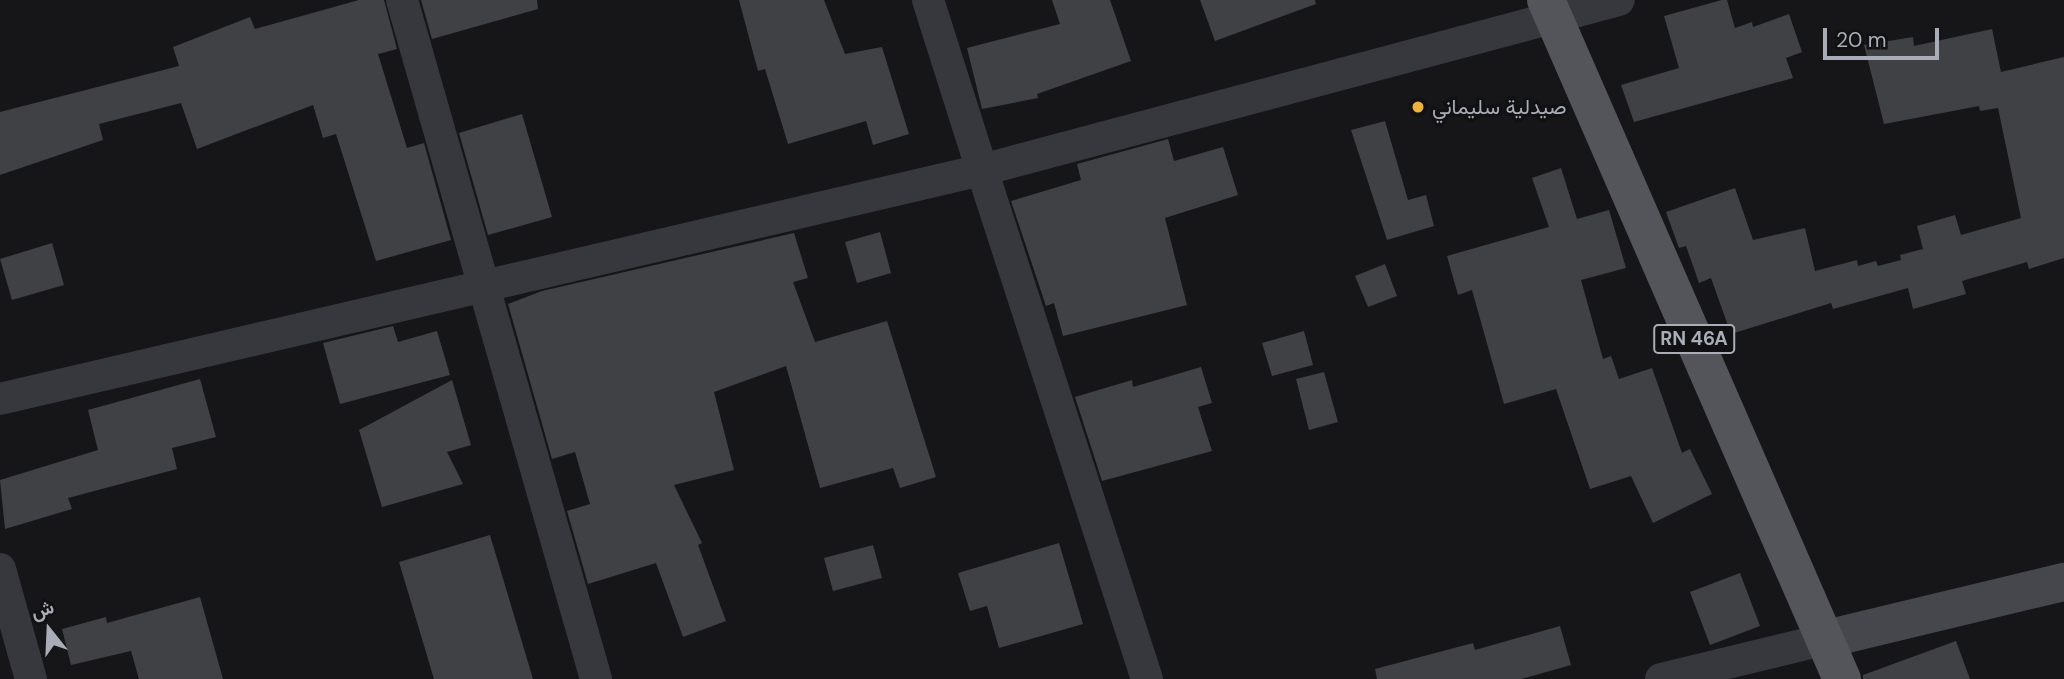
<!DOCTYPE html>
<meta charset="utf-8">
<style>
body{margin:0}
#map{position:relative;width:2064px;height:679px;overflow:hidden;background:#161618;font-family:"DM Sans",Vazirmatn,sans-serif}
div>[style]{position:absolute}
.building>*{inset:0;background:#404145}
.street>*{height:32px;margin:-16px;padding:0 16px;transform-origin:16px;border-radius:16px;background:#37383d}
.secondary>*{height:38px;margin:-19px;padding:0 19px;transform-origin:19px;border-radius:19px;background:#45474c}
.primary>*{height:38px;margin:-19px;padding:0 19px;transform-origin:19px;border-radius:19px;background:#53555b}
.dots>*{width:19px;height:19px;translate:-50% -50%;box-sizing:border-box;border:4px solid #111113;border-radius:50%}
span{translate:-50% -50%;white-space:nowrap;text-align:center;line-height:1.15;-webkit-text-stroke:6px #111113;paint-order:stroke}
.shield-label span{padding:2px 5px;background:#111113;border:2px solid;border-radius:5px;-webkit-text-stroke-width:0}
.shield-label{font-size:19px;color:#a8adb7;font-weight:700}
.poi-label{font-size:21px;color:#a8adb7}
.left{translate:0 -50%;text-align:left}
.north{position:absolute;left:14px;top:595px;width:70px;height:70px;-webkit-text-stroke:5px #111113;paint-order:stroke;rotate:342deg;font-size:19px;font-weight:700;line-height:28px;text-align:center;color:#a8adb7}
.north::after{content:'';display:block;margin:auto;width:24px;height:32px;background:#a8adb7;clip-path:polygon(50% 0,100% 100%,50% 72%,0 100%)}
.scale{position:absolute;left:1823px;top:28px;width:116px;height:32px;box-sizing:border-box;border:4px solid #a8adb7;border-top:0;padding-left:9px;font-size:21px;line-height:24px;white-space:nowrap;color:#a8adb7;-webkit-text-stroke:5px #111113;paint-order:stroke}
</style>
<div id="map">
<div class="building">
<i style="clip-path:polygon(359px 0,384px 0,397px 49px,378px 54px,407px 148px,424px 143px,451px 240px,376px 261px,336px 134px,323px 138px,313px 105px,197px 149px,181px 103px,99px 124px,103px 140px,0 175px,0 112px,179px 66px,173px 47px,250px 17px,255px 29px)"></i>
<i style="clip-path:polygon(421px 0,537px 0,538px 9px,432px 39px)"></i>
<i style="clip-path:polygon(739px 0,824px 0,845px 54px,882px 47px,909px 134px,873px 145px,866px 121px,788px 144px,765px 69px,758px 71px)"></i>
<i style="clip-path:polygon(1052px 0,1110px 0,1131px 61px,1037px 94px,1038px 98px,982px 109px,967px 48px,1060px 24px)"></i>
<i style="clip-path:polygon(1200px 0,1315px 0,1316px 4px,1215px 41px)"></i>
<i style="clip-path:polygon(1722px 0,1727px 0,1735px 28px,1752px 22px,1753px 27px,1789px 14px,1802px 52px,1786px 58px,1793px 78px,1634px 122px,1621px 85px,1679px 68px,1664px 16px)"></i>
<i style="clip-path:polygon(1992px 29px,2001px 72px,2064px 57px,2064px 258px,2029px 269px,2027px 262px,1962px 281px,1966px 294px,1913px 309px,1908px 288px,1833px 309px,1831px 303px,1731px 334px,1711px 278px,1699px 283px,1686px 246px,1679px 248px,1666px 212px,1735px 188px,1753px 240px,1805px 228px,1815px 271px,1857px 260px,1858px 266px,1876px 261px,1878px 266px,1901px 260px,1900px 255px,1923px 249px,1917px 226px,1955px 215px,1961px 235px,2021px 218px,1998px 108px,1980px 111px,1979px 106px,1884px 124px,1864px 45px,1913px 37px,1914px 46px)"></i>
<i style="clip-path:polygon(522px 114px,552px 217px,488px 235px,459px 133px)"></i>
<i style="clip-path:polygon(1385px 121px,1408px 200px,1426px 195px,1434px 226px,1387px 240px,1351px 130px)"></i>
<i style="clip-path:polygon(1168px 139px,1174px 161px,1223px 147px,1238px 195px,1165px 218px,1187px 305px,1063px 336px,1054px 303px,1046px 306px,1011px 201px,1081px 180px,1077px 164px)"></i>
<i style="clip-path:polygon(1561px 168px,1577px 219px,1609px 210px,1626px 268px,1581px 280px,1603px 359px,1611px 356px,1619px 379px,1652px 368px,1682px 453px,1690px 449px,1712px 494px,1653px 523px,1631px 476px,1590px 489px,1556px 389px,1504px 404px,1472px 290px,1458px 295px,1447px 256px,1549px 227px,1532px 178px)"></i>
<i style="clip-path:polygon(880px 232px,891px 273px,857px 283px,845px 242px)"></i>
<i style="clip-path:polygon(794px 233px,808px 278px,793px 282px,815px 342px,887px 321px,936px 477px,900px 488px,893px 468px,820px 488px,786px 366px,714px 392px,734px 470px,674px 485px,702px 543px,698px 545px,726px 621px,683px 637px,656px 563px,588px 584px,567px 511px,590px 504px,575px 452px,552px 459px,508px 304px,542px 291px)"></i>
<i style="clip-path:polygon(52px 243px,64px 285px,12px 300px,0 259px)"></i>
<i style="clip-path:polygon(1385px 264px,1397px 296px,1368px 307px,1355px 276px)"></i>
<i style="clip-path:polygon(393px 326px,398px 342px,437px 331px,450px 375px,340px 404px,323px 343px)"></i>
<i style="clip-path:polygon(1304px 331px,1313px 365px,1272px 376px,1262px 343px)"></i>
<i style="clip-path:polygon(1201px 367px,1212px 403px,1198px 407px,1212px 451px,1102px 481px,1075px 397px,1132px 380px,1133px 387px)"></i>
<i style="clip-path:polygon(1324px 372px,1338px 422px,1309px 430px,1296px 379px)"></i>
<i style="clip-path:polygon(200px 379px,216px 437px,172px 448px,177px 469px,68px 498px,72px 509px,5px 529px,0 480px,98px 450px,88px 410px)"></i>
<i style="clip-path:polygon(452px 380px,471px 445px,447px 452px,463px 484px,382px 507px,359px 430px)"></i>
<i style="clip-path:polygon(490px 535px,533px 679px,434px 679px,399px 562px)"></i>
<i style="clip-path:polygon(1059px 543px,1083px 624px,999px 648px,987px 606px,970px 611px,958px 573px)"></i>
<i style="clip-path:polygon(873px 545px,882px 578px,833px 591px,824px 558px)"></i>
<i style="clip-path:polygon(1740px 573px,1760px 626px,1710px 645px,1690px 592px)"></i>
<i style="clip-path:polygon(200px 597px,223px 679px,139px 679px,131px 651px,71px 665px,62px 629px,106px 617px,107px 623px)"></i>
<i style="clip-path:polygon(1560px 626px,1571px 665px,1521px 679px,1377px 679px,1375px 669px,1473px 643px,1475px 650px)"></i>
<i style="clip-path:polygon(1956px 641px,1970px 679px,1863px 679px,1863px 675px)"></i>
</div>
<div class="street">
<i style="left:402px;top:0;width:706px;rotate:74.05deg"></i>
<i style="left:928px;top:0;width:178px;rotate:72.4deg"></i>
<i style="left:982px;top:170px;width:659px;rotate:-14.94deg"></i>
<i style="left:0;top:399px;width:1008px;rotate:-13.13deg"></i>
<i style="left:982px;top:170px;width:535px;rotate:72.04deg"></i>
<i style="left:0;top:569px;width:114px;rotate:74.3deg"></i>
<i style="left:1661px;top:679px;width:170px;rotate:-13.6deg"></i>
</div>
<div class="secondary">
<i style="left:1826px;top:639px;width:245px;rotate:-13.5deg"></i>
</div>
<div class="primary">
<i style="left:1546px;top:0;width:741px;rotate:66.45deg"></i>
</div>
<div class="dots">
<i style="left:1418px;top:107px;background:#ebb33b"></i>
</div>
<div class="shield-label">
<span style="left:1694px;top:339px">RN 46A</span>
</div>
<div class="poi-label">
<span class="left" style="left:1432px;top:107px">صيدلية سليماني</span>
</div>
<div class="north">ش</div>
<div class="scale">20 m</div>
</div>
